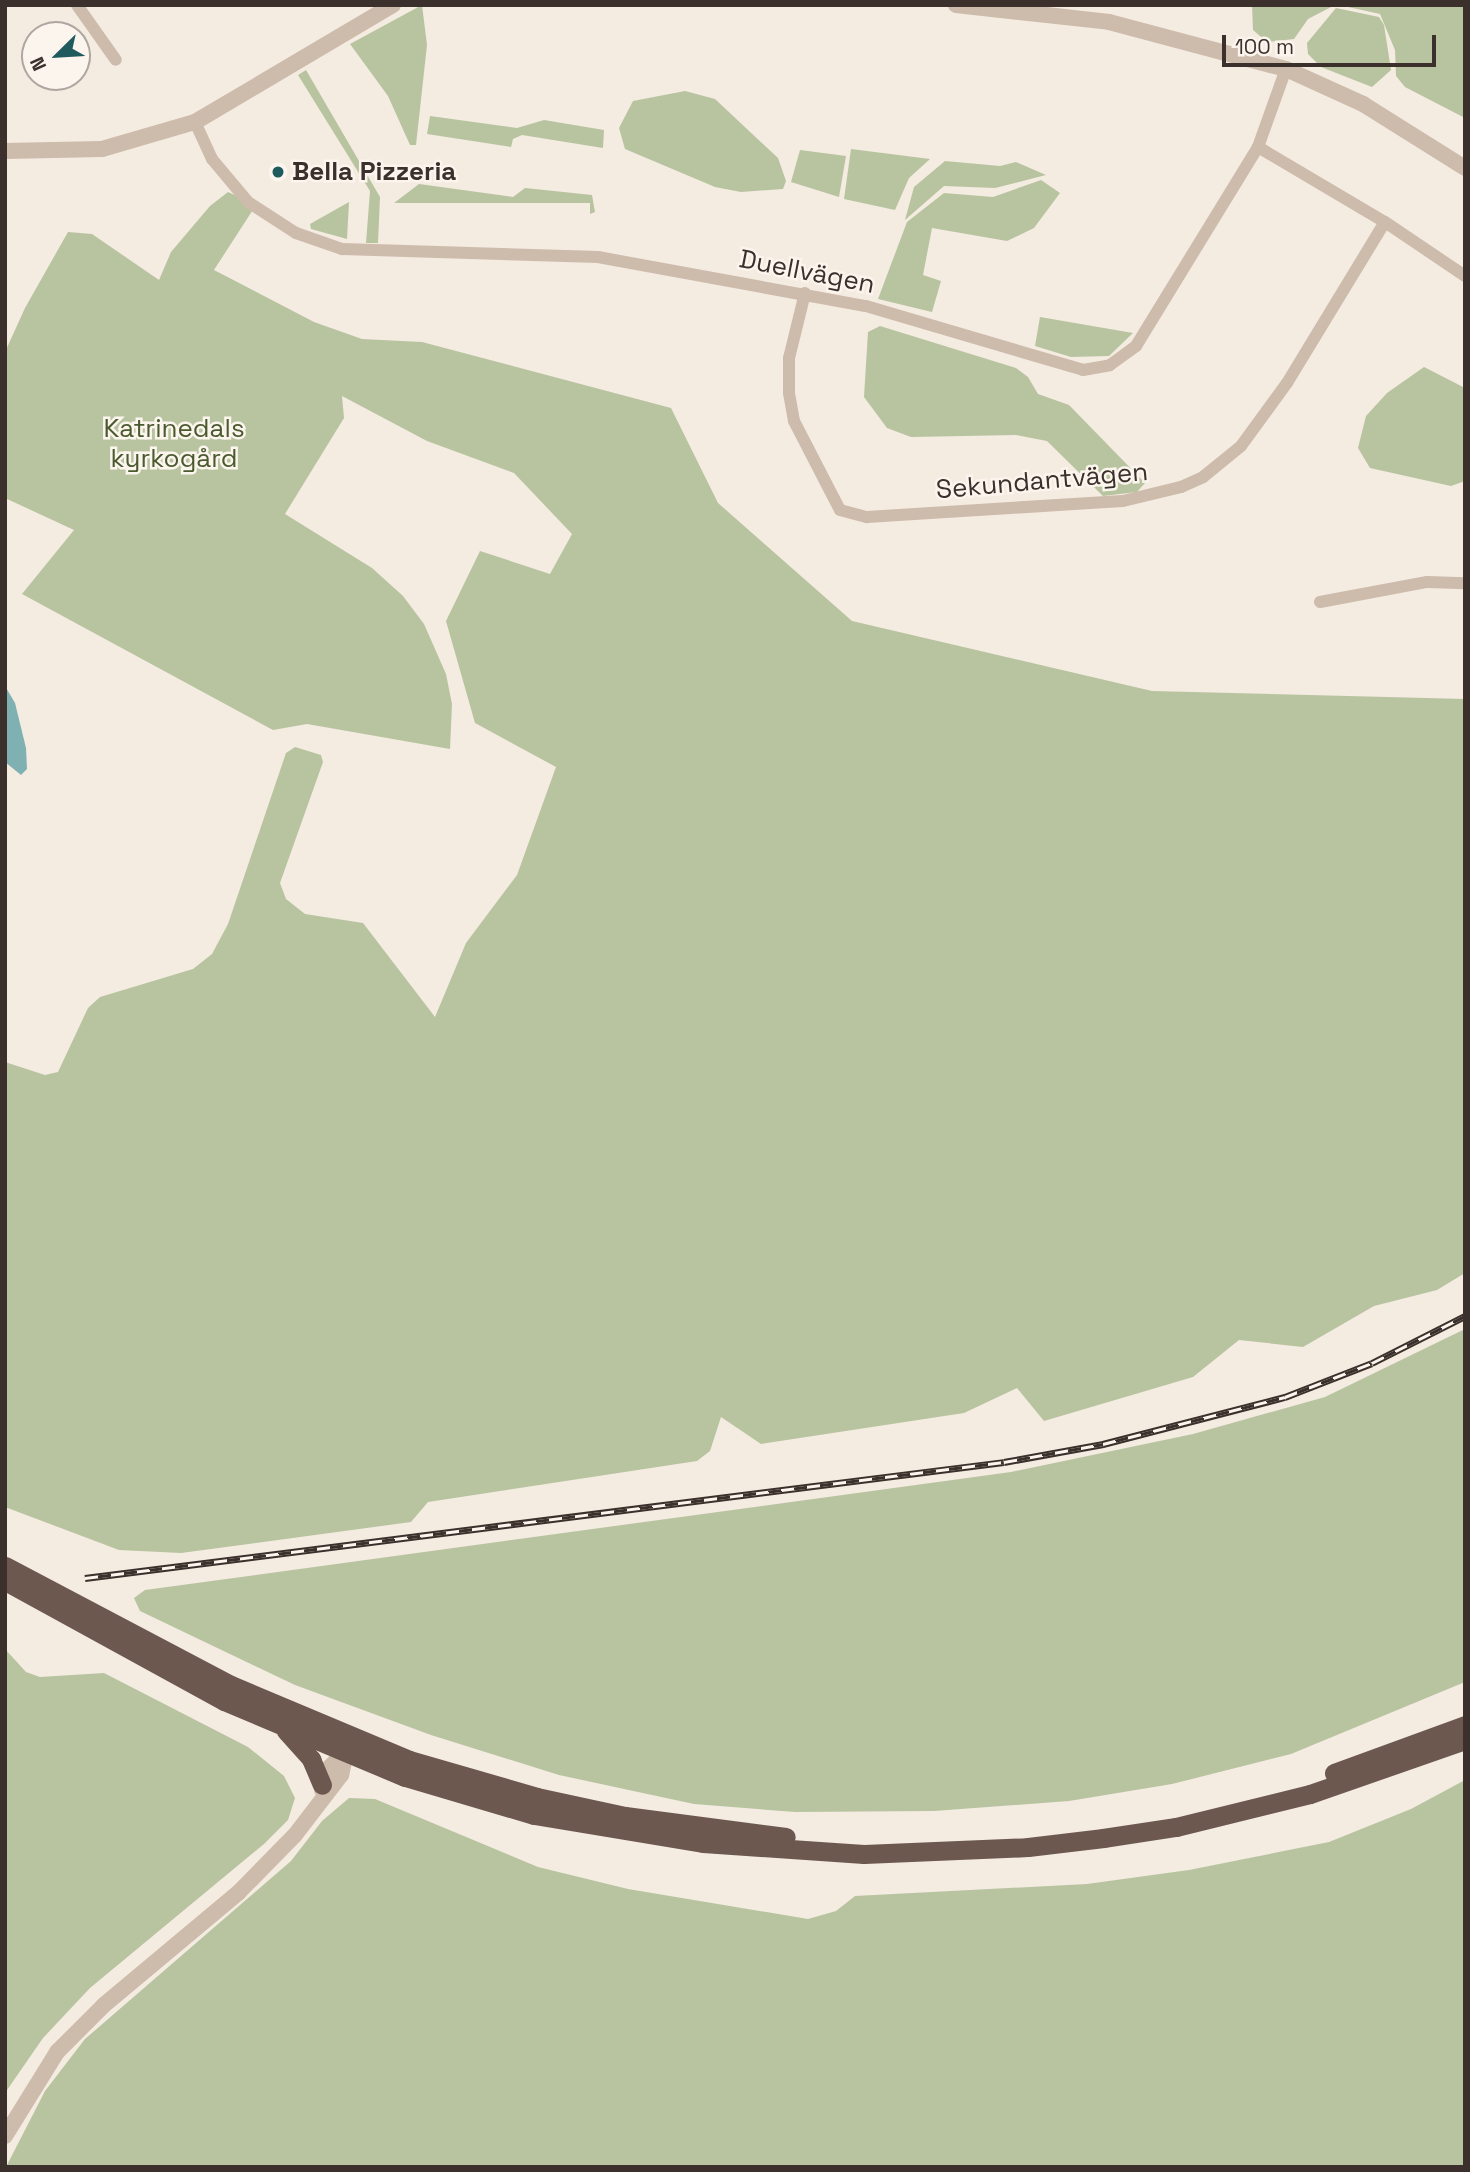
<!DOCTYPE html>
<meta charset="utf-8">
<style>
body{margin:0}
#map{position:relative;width:1470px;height:2172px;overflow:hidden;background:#f4ebe1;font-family:"Space Grotesk",sans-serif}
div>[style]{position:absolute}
.green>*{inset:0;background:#b8c4a0}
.water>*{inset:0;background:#7fb0b2}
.minor>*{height:12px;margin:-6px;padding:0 6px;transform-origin:6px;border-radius:6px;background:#cdbbac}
.tertiary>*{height:16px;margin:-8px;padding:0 8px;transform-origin:8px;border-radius:8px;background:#cdbbac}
.trunk>*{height:19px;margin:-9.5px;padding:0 9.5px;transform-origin:9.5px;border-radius:9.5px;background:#6c584f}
.rail>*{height:7px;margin-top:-3.5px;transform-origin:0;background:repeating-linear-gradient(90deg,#fbf5ee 0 13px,#3b302b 0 26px);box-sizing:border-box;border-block:2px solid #3b302b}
.dots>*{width:19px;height:19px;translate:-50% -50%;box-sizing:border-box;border:4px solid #fbf5ee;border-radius:50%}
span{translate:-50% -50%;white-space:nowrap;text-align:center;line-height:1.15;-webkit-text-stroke:5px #fbf5ee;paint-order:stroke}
.poi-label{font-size:26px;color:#3b302b;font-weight:700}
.left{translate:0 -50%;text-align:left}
.street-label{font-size:26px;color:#3b302b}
.park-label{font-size:26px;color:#4a5a2e}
.frame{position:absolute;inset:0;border:7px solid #3b302b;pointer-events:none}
.north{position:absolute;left:21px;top:21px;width:70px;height:70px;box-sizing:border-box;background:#fbf5ee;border:2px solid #aea6a0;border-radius:50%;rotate:246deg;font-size:19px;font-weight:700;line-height:28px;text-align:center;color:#3b302b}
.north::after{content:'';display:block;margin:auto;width:24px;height:32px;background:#1f5a5e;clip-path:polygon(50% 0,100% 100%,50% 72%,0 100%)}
.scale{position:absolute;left:1222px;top:35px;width:214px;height:32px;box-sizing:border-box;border:4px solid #3b302b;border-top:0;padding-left:9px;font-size:21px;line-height:24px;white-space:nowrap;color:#3b302b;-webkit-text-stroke:5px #fbf5ee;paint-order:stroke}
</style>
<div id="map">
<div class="green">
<i style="clip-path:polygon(422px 5px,427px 45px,416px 145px,410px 145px,388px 96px,350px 44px)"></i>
<i style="clip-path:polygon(1252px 5px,1335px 5px,1308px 19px,1294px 39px,1267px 42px,1253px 30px)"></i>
<i style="clip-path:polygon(1339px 5px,1465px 5px,1465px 118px,1405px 87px,1396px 76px,1395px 50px,1380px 14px)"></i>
<i style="clip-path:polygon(1336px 8px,1379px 17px,1384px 25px,1391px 70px,1372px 87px,1321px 67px,1308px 54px,1307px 43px)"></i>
<i style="clip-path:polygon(306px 70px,380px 197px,378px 243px,366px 243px,370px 191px,298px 75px)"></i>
<i style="clip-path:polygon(685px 91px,715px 99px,778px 158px,786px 181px,783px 189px,741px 192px,715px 187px,625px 149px,619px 128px,633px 101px)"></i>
<i style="clip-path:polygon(430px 116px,517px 128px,544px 120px,604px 130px,603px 148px,522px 135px,513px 139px,511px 147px,427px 134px)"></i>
<i style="clip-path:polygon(851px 149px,930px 159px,909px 178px,895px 210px,844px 199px)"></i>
<i style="clip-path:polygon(800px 150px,846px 156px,839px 197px,791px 182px)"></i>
<i style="clip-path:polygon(945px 161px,1000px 166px,1016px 162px,1046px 175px,995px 188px,944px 186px,905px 220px,914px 187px)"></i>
<i style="clip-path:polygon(1041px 180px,1060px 193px,1034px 228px,1007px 241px,932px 228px,923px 275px,941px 281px,932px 312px,878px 299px,907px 222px,944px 193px,993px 197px)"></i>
<i style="clip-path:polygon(419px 184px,513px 197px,525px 188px,592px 195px,595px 212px,590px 214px,590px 203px,394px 203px)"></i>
<i style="clip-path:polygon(228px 192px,256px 205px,214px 270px,314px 322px,362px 339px,422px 342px,671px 408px,718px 503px,852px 621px,1152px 691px,1465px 699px,1465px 1273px,1437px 1290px,1374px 1306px,1303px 1347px,1239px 1340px,1193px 1377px,1044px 1421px,1017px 1388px,964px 1413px,761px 1444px,721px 1417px,710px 1451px,697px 1461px,428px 1502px,411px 1522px,181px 1553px,119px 1550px,5px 1507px,5px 1062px,45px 1075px,58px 1072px,88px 1008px,100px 997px,193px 969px,212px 954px,228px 924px,286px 753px,295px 747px,321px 755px,323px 762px,280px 883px,286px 899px,305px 914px,363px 923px,435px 1017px,466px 943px,517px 875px,556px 767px,475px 723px,446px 621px,480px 551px,550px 574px,572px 534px,514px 473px,427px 441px,342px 396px,344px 418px,285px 514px,372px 568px,403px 596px,424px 624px,446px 674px,452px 704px,450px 749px,307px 724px,273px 730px,22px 594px,74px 530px,5px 498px,5px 352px,25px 308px,68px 232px,92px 234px,159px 280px,171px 252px,210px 206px)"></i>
<i style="clip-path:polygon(349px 202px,347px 239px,311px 229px,310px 224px)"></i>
<i style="clip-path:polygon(1040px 317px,1133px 333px,1109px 356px,1071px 357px,1035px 346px)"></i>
<i style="clip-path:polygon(880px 326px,1016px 368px,1028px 377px,1038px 394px,1069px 405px,1145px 483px,1137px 492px,1103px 496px,1047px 441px,1016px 435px,911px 437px,887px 428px,864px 397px,868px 332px)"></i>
<i style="clip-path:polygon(1424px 367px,1465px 388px,1465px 481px,1451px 486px,1370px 468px,1358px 448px,1366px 416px,1387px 393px)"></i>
<i style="clip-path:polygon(1465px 1329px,1465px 1682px,1291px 1754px,1172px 1784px,1069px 1801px,934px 1811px,795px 1812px,694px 1804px,559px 1775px,431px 1735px,295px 1685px,140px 1611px,134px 1598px,145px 1590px,1011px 1472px,1193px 1434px,1325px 1397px)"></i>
<i style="clip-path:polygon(5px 1649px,26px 1672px,40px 1677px,104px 1673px,248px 1747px,284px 1776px,295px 1798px,288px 1820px,264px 1844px,90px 1988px,43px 2038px,5px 2093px)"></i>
<i style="clip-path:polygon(1465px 1780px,1465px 2167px,6px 2167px,45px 2091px,85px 2039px,291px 1861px,322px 1821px,349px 1798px,375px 1799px,538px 1867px,628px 1889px,808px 1919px,836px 1911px,855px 1896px,1087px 1884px,1189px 1870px,1329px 1842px,1411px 1809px)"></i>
</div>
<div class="water">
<i style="clip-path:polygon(5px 686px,15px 703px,26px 748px,27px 769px,21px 775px,5px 762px)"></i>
</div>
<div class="minor">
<i style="left:77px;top:5px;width:67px;rotate:54.7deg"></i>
<i style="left:195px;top:122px;width:41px;rotate:65.3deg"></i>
<i style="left:212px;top:159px;width:56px;rotate:50.1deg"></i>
<i style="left:248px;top:202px;width:57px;rotate:32.9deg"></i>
<i style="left:296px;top:233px;width:49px;rotate:19.2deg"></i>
<i style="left:342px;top:249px;width:256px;rotate:1.8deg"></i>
<i style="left:598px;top:257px;width:272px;rotate:10.4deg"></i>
<i style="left:866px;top:306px;width:226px;rotate:16.4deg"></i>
<i style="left:1083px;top:370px;width:27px;rotate:-10deg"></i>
<i style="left:1110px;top:365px;width:32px;rotate:-36deg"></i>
<i style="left:1136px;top:346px;width:233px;rotate:-58.5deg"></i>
<i style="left:1258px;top:147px;width:83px;rotate:-70.3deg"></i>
<i style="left:1258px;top:147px;width:147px;rotate:30.6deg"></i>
<i style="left:1385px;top:222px;width:97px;rotate:34deg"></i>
<i style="left:805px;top:293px;width:67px;rotate:103.8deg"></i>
<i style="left:789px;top:358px;width:35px;rotate:90deg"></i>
<i style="left:789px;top:393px;width:28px;rotate:80deg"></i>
<i style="left:794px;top:421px;width:100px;rotate:62.7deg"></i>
<i style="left:840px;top:510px;width:28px;rotate:15deg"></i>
<i style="left:867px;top:517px;width:256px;rotate:-3.6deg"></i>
<i style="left:1123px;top:501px;width:60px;rotate:-13.6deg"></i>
<i style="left:1181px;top:487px;width:24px;rotate:-24deg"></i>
<i style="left:1203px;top:477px;width:49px;rotate:-39.2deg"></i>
<i style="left:1241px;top:446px;width:78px;rotate:-53.9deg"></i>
<i style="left:1287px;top:383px;width:188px;rotate:-58.7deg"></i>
<i style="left:1320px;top:602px;width:109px;rotate:-10.6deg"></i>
<i style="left:1427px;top:582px;width:38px;rotate:2deg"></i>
</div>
<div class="tertiary">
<i style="left:956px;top:5px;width:154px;rotate:6.3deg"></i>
<i style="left:1109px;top:22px;width:183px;rotate:14.9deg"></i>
<i style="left:1286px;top:69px;width:85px;rotate:24.4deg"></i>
<i style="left:1363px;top:104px;width:120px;rotate:32.1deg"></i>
<i style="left:5px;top:151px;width:97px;rotate:-1.2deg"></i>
<i style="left:102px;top:149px;width:97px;rotate:-16.2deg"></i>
<i style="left:195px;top:122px;width:230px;rotate:-30.6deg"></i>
<i style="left:322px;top:1790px;width:21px;rotate:-76deg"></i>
<i style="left:327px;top:1770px;width:24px;rotate:-45deg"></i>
<i style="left:5px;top:2136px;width:99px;rotate:-58.2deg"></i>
<i style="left:57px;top:2052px;width:66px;rotate:-45deg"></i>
<i style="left:104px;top:2005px;width:175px;rotate:-39.9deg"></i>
<i style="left:238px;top:1893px;width:81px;rotate:-45.5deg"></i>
<i style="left:295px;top:1835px;width:76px;rotate:-52.5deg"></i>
<i style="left:341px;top:1775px;width:35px;rotate:-77deg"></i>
</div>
<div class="trunk">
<i style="left:5px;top:1566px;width:255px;rotate:27.8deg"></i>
<i style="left:231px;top:1685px;width:193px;rotate:22.8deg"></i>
<i style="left:409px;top:1760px;width:133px;rotate:16.1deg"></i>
<i style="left:537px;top:1797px;width:90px;rotate:12.2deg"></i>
<i style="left:625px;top:1816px;width:162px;rotate:7.4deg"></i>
<i style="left:5px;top:1581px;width:250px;rotate:28.7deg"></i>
<i style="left:224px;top:1701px;width:196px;rotate:22.8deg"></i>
<i style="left:405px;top:1777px;width:134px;rotate:16.4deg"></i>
<i style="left:534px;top:1815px;width:171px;rotate:9.4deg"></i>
<i style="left:703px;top:1843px;width:161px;rotate:3.9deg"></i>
<i style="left:864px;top:1854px;width:164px;rotate:-2.4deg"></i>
<i style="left:1028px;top:1847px;width:76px;rotate:-6.8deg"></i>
<i style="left:1103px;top:1838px;width:74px;rotate:-8.6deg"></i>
<i style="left:1176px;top:1827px;width:138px;rotate:-13.8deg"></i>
<i style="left:1310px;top:1794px;width:164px;rotate:-19.2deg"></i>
<i style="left:286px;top:1731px;width:38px;rotate:48deg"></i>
<i style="left:311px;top:1759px;width:28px;rotate:67deg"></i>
<i style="left:1334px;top:1773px;width:140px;rotate:-20.1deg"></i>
</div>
<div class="rail">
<i style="left:85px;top:1578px;width:926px;rotate:-7.19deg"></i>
<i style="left:1004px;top:1462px;width:101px;rotate:-10.3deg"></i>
<i style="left:1103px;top:1444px;width:188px;rotate:-14.5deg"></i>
<i style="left:1285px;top:1397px;width:93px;rotate:-21.3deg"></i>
<i style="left:1372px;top:1363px;width:104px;rotate:-26.8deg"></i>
</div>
<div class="dots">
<i style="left:278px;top:172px;background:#1f5a5e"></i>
</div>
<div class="poi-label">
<span class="left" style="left:292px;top:172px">Bella Pizzeria</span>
</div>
<div class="street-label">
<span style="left:807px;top:272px;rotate:11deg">Duellvägen</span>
<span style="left:1042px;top:481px;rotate:-5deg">Sekundantvägen</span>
</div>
<div class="park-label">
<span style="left:174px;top:444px">Katrinedals<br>kyrkogård</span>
</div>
<div class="frame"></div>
<div class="north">N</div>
<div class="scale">100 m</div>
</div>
